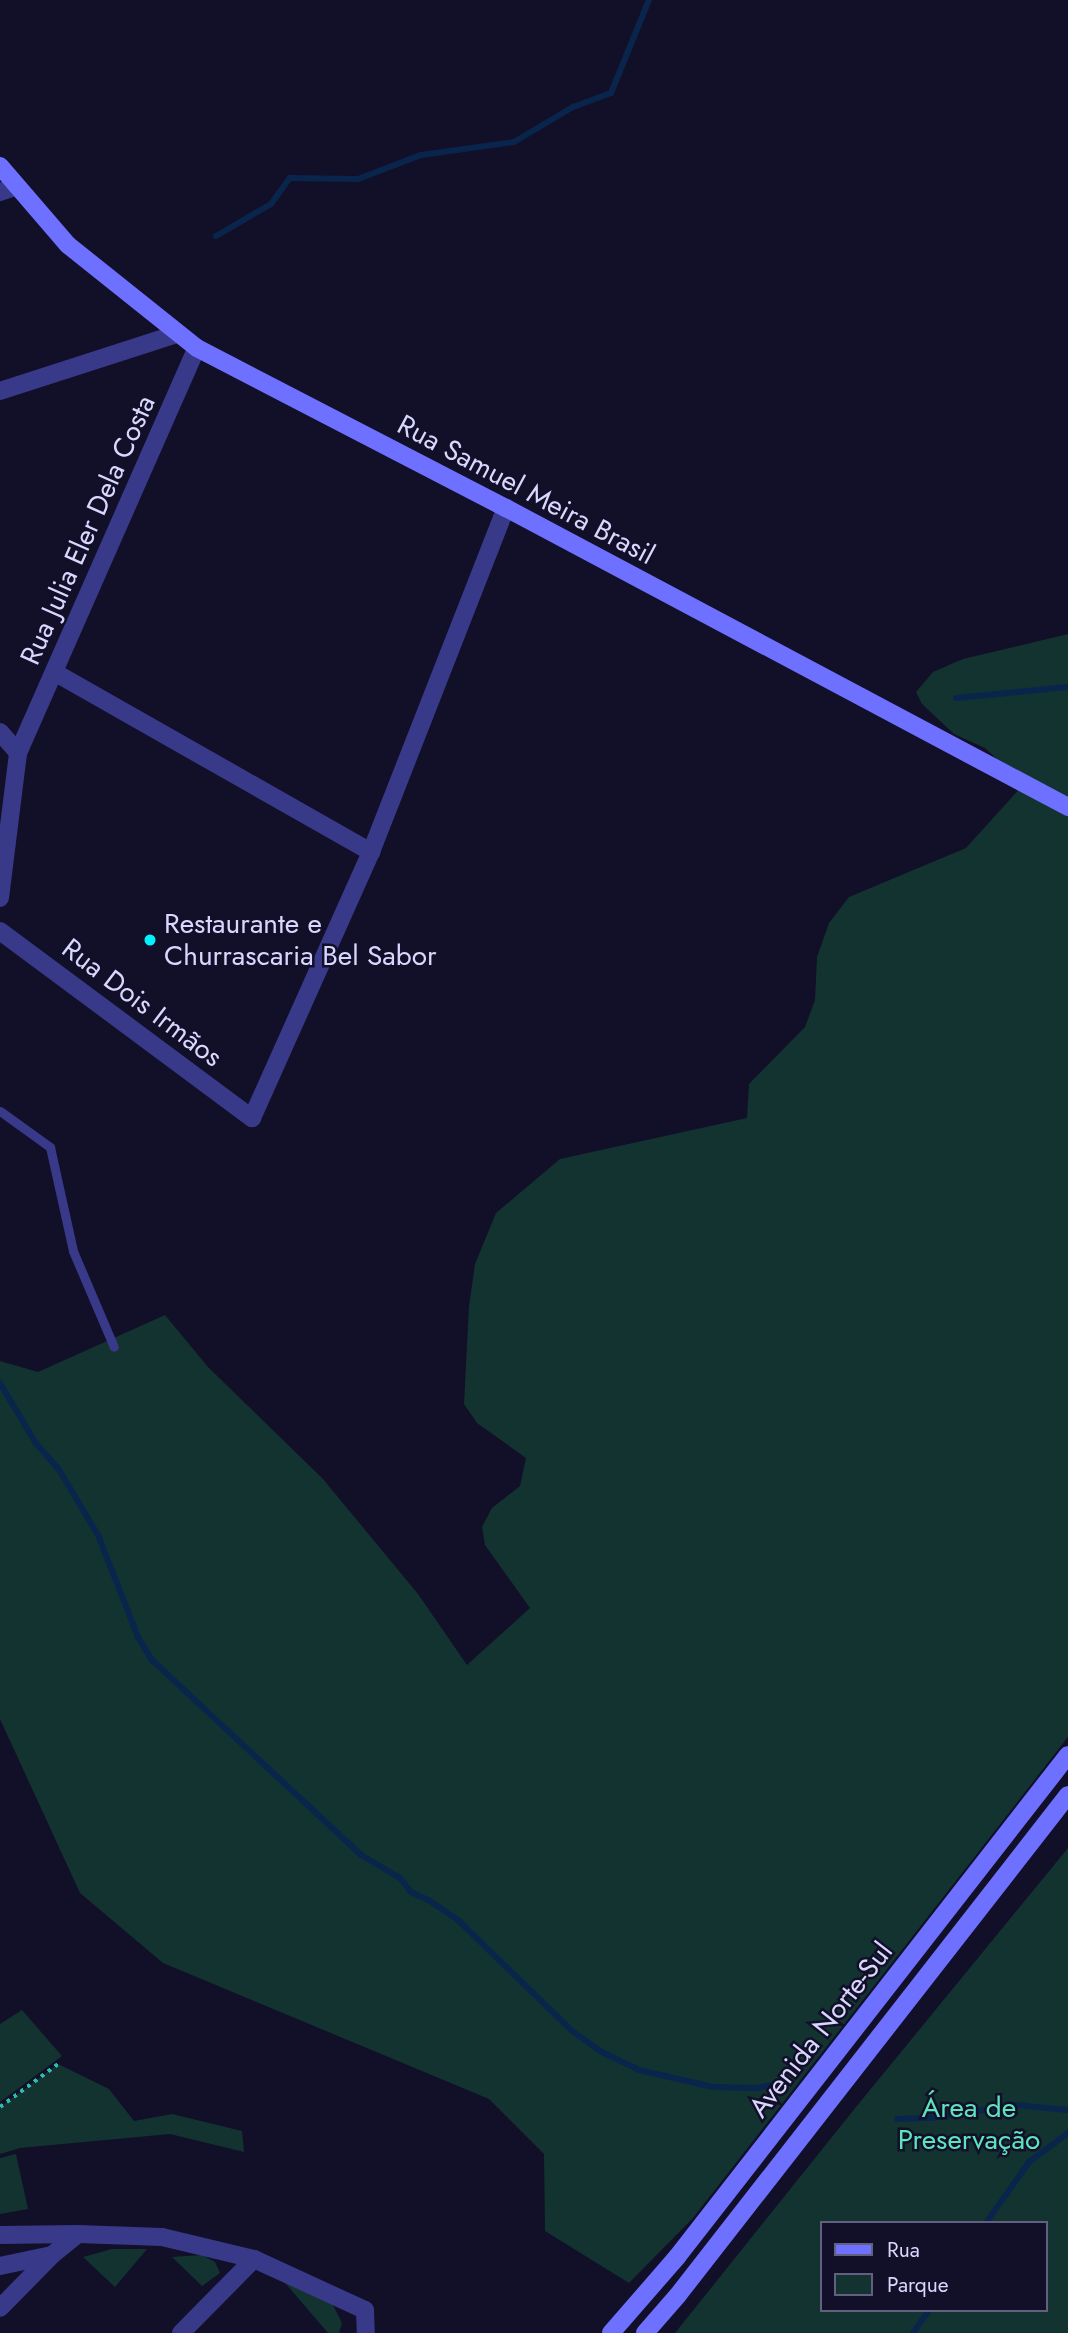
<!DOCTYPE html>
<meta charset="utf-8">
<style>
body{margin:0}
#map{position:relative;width:1068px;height:2333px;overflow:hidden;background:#120f29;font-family:Jost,sans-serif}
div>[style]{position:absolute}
.green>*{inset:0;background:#123330}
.stream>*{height:6px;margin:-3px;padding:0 3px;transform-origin:3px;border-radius:3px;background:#0a254c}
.path>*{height:3.5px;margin-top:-1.75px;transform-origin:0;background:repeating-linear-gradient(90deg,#2bbeb0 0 3.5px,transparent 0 8.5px)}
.lane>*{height:9px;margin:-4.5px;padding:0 4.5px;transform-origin:4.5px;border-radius:4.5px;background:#383989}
.street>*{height:18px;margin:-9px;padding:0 9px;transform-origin:9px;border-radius:9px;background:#383989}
.secondary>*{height:18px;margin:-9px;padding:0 9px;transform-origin:9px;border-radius:9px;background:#6e70ff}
.dots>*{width:19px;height:19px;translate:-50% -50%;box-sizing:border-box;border:4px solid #120f29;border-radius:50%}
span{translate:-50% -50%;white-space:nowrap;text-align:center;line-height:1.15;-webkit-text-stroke:5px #120f29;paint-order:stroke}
.street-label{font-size:28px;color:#dad7ff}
.poi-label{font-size:28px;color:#dad7ff}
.left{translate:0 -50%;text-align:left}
.park-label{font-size:28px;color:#5de4bd}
.legend{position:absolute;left:820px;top:2221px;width:228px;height:91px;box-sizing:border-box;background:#120f29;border:2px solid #625f7f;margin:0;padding:9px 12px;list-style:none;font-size:21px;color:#dad7ff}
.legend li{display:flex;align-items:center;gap:14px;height:35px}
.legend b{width:35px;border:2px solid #625f7f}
</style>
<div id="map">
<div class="green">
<i style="clip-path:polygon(1068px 634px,1068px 1737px,693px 2218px,629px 2283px,545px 2231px,544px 2154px,489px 2099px,163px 1963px,80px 1893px,0 1719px,0 1361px,38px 1372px,165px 1315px,208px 1367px,323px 1479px,418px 1594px,467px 1665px,530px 1608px,485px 1545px,482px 1527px,492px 1508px,520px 1486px,526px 1458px,477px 1423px,464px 1404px,469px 1306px,475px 1264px,496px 1213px,560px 1159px,747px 1118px,749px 1084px,805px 1027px,815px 1000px,817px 957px,829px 923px,849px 897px,966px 848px,1024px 784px,985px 748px,954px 734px,922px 704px,916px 692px,933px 672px,963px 659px)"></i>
<i style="clip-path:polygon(evenodd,1068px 1848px,1068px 2333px,675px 2333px,856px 2107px,1068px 1848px,821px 2223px,1045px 2223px,1045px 2310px,821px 2310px,821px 2223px)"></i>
<i style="clip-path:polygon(22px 2010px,62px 2056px,0 2102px,0 2024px)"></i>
<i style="clip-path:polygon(58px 2064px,109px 2089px,134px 2121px,172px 2114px,242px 2131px,244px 2152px,170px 2134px,20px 2148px,0 2154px,0 2107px)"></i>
<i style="clip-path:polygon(16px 2154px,28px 2209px,0 2214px,0 2158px)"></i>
<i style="clip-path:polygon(112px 2249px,147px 2249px,115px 2287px,83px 2257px)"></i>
<i style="clip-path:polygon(202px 2255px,215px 2262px,220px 2273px,202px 2286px,172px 2257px)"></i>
<i style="clip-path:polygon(280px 2277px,332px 2303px,342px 2323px,339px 2333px,328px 2333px)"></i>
</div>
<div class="stream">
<i style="left:216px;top:236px;width:64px;rotate:-30.2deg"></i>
<i style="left:271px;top:204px;width:32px;rotate:-54deg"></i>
<i style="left:290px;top:178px;width:68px;rotate:0.8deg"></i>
<i style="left:358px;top:179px;width:67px;rotate:-20.9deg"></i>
<i style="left:421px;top:155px;width:94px;rotate:-8deg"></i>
<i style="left:514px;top:142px;width:69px;rotate:-30.7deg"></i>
<i style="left:573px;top:107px;width:40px;rotate:-20.2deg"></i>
<i style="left:611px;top:93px;width:100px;rotate:-67.8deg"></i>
<i style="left:956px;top:698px;width:113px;rotate:-5.6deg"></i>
<i style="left:0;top:1383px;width:69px;rotate:59.3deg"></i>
<i style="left:35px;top:1442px;width:35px;rotate:49deg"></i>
<i style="left:58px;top:1468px;width:78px;rotate:59.2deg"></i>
<i style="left:98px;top:1535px;width:110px;rotate:68.6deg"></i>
<i style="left:138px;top:1637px;width:27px;rotate:59deg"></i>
<i style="left:152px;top:1660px;width:286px;rotate:43deg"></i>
<i style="left:361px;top:1855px;width:45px;rotate:30.5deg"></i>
<i style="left:400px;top:1878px;width:18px;rotate:52deg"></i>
<i style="left:411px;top:1892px;width:21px;rotate:25deg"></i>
<i style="left:430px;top:1901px;width:34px;rotate:34deg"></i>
<i style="left:458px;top:1920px;width:159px;rotate:44.2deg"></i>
<i style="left:572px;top:2031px;width:37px;rotate:35deg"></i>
<i style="left:602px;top:2052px;width:41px;rotate:25.9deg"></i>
<i style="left:639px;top:2070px;width:76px;rotate:12.9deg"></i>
<i style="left:713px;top:2087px;width:45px;rotate:1.3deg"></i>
<i style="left:758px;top:2088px;width:25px;rotate:-12deg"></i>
<i style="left:897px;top:2119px;width:34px;rotate:-2deg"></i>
<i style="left:931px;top:2118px;width:86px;rotate:-8.7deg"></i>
<i style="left:1016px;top:2105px;width:52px;rotate:5.5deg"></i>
<i style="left:986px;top:2223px;width:75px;rotate:-54.8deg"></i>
<i style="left:1029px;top:2162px;width:49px;rotate:-36.6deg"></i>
<i style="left:913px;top:2333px;width:28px;rotate:-55deg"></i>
</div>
<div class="path">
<i style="left:0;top:2107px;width:72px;rotate:-36.6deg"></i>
</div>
<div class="lane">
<i style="left:0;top:1111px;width:62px;rotate:35.8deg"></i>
<i style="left:50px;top:1147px;width:107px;rotate:77.5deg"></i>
<i style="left:73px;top:1251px;width:104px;rotate:66.9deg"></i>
</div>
<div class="street">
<i style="left:0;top:192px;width:18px;rotate:-19deg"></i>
<i style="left:0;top:391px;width:186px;rotate:-17.9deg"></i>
<i style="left:54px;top:672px;width:365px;rotate:29.6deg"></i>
<i style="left:0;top:732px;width:28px;rotate:49deg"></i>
<i style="left:0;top:898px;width:146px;rotate:-82.9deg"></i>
<i style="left:18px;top:753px;width:443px;rotate:-66.2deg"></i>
<i style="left:0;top:931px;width:314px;rotate:36.6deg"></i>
<i style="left:252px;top:1118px;width:291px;rotate:-65.9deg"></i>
<i style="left:371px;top:852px;width:370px;rotate:-68.6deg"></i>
<i style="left:0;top:2235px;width:78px;rotate:-0.7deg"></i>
<i style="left:0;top:2266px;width:53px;rotate:-11.9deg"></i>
<i style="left:52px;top:2255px;width:33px;rotate:-39deg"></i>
<i style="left:78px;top:2234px;width:84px;rotate:2deg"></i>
<i style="left:162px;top:2237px;width:95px;rotate:13.4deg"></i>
<i style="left:254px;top:2259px;width:122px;rotate:24.7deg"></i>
<i style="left:365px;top:2310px;width:23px;rotate:88deg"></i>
<i style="left:0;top:2308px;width:74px;rotate:-45.5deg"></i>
<i style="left:181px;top:2333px;width:104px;rotate:-45.4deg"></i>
</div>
<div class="secondary">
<i style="left:0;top:166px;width:104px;rotate:49.3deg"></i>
<i style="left:68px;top:245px;width:165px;rotate:38.6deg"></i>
<i style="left:197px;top:348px;width:348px;rotate:27.4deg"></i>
<i style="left:506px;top:508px;width:637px;rotate:28.01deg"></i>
<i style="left:611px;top:2333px;width:101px;rotate:-49deg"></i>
<i style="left:677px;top:2257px;width:636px;rotate:-52.09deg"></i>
<i style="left:645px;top:2333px;width:50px;rotate:-49deg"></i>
<i style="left:678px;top:2295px;width:634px;rotate:-52.05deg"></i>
</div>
<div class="dots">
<i style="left:150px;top:940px;background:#03f0ff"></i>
</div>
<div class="street-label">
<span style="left:526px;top:490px;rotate:28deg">Rua Samuel Meira Brasil</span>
<span style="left:88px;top:530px;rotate:-66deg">Rua Julia Eler Dela Costa</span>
<span style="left:142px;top:1003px;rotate:37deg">Rua Dois Irmãos</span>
<span style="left:821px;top:2030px;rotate:-52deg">Avenida Norte-Sul</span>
</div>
<div class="poi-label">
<span class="left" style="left:164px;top:940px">Restaurante e<br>Churrascaria Bel Sabor</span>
</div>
<div class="park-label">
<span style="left:969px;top:2124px">Área de<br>Preservação</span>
</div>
<ul class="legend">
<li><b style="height:9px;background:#6e70ff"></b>Rua</li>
<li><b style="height:19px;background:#123330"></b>Parque</li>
</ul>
</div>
